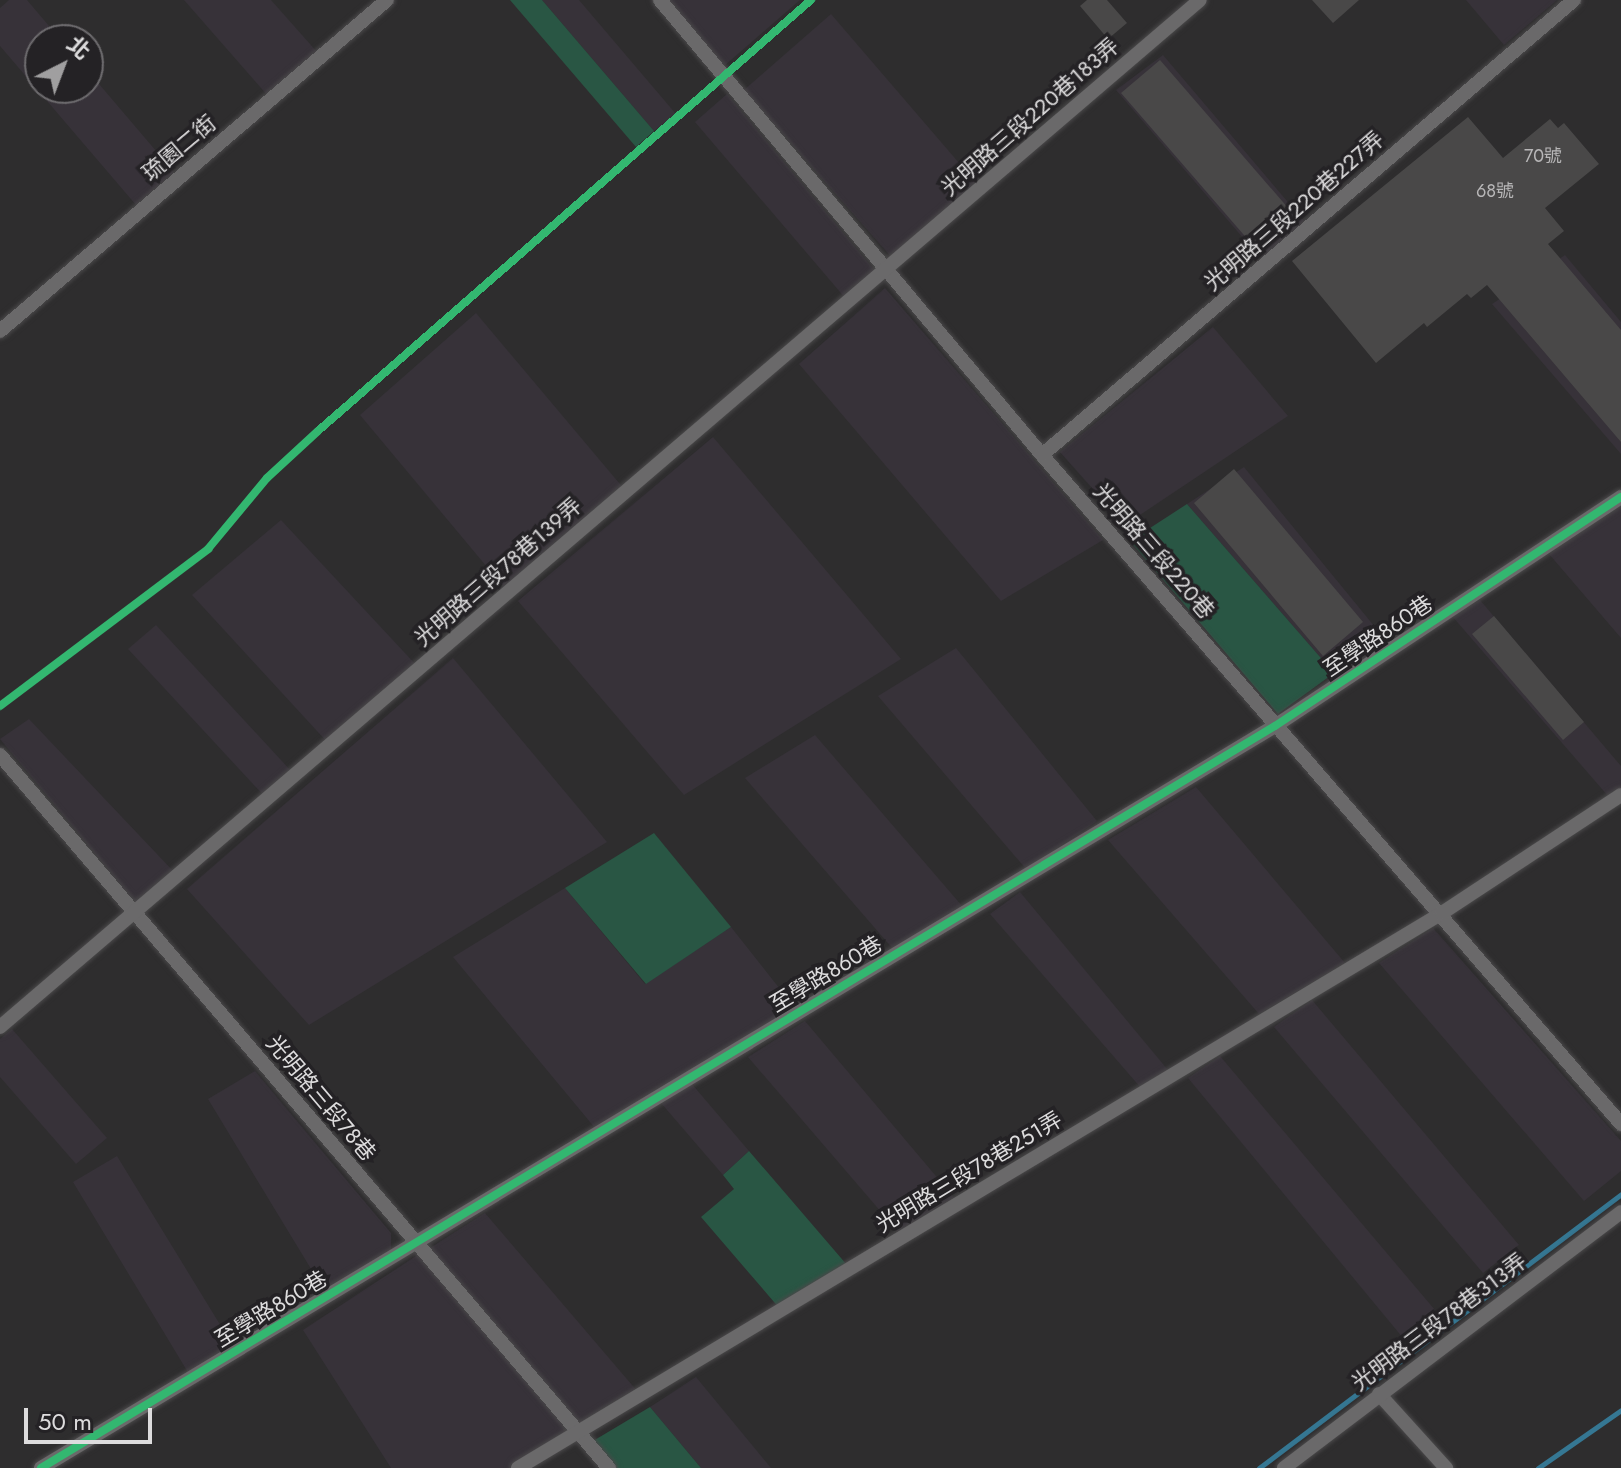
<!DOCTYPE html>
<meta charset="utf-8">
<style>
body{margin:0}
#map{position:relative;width:1621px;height:1468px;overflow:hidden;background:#2e2d2e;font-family:Jost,"Noto Sans TC",sans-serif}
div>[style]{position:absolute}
.built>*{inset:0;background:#373239}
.green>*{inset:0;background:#295644}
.stream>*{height:5px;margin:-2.5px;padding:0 2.5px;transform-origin:2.5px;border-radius:2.5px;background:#357793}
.building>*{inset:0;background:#494848}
.roads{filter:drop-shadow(0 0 2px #4a494a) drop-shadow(0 0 2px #4a494a)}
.minor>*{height:14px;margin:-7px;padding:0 7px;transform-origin:7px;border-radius:7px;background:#6a696a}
.cycleway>*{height:8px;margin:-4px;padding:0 4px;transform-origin:4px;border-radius:4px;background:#33b770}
span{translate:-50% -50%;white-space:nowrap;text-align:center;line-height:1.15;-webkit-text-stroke:7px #242225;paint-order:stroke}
.number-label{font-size:18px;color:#b8b7b8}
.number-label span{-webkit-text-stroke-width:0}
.street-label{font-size:22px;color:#dddcdd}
.north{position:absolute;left:24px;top:24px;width:80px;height:80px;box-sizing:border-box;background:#242225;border:2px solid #6e6c6f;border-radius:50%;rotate:42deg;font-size:22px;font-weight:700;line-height:32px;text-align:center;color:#dddcdd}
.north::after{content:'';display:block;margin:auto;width:28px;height:36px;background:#a09fa0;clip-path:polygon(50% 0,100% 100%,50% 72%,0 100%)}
.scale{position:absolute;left:24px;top:1408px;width:128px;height:36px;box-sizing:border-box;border:4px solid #dddcdd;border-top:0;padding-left:10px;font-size:24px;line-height:28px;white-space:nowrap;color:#dddcdd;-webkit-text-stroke:6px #242225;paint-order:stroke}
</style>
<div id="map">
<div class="built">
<i style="clip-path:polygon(9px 0,27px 0,61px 40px,40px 40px,40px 88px,88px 88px,88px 71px,174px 172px,136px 205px,0 46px,0 8px)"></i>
<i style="clip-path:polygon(184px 0,271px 0,318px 53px,268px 96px)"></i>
<i style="clip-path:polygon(542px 0,579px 0,676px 114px,654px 131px)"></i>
<i style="clip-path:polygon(668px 0,800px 0,724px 66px)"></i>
<i style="clip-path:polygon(1466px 0,1557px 0,1504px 45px)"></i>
<i style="clip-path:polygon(831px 14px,978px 185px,893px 259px,744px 90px)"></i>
<i style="clip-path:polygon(1163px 55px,1304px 221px,1262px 260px,1116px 90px)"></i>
<i style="clip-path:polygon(727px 94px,876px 272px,846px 299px,695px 122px)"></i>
<i style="clip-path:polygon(1565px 255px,1621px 322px,1621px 454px,1492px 304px)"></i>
<i style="clip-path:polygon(885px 288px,1103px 540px,1001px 601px,799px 364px)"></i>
<i style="clip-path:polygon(476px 313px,625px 490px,507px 591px,360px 415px)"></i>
<i style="clip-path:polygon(1213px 327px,1288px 416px,1125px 525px,1060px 452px)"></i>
<i style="clip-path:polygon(713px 437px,901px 659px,684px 795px,518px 601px)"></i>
<i style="clip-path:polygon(1244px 467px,1384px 638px,1334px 673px,1187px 504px)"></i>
<i style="clip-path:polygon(1621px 505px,1621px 638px,1549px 554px)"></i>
<i style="clip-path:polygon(281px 520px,418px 667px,328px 743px,192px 595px)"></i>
<i style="clip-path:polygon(1480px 600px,1621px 766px,1621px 788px,1608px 796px,1452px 616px)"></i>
<i style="clip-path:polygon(156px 625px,293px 773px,265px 797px,128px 649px)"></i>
<i style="clip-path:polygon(956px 648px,1097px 821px,1026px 869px,878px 696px)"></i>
<i style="clip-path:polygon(453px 658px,607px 842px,309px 1025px,187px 889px)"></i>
<i style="clip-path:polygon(29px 719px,175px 873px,136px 903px,0 739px)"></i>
<i style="clip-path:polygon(815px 735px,963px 907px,893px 949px,745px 778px)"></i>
<i style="clip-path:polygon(1196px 787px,1345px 963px,1259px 1014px,1108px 840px)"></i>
<i style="clip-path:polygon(565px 888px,645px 984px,731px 927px,795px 1008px,595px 1128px,453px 957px)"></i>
<i style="clip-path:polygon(1020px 892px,1168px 1070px,1141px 1088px,990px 914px)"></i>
<i style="clip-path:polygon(1433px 928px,1621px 1141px,1621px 1171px,1584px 1201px,1379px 963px)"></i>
<i style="clip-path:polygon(1312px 1000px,1519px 1245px,1483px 1273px,1274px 1027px)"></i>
<i style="clip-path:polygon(805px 1021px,957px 1201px,900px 1234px,748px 1057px)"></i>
<i style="clip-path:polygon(12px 1029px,107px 1138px,76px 1164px,0 1077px,0 1039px)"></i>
<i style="clip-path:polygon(1220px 1056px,1435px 1310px,1403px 1338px,1188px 1078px)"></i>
<i style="clip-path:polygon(255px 1071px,391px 1233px,391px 1252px,325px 1292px,208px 1099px)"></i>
<i style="clip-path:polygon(691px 1083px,749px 1151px,723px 1175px,661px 1103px)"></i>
<i style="clip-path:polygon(117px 1156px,227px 1336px,238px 1330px,244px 1340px,189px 1374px,73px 1182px)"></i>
<i style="clip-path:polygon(485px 1213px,638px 1392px,584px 1429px,430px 1248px)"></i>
<i style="clip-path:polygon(419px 1254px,574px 1437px,523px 1468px,391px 1468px,303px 1330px)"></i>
<i style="clip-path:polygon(696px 1377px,771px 1468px,701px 1468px,650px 1407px)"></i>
</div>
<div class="green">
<i style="clip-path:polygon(510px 0,542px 0,654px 131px,636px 147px)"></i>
<i style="clip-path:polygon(1187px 504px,1334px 673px,1278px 714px,1130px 541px)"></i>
<i style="clip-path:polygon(654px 833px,731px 927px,646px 984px,565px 888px)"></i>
<i style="clip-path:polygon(749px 1151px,847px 1265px,780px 1309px,701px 1217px,734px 1189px,723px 1175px)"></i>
<i style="clip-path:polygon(650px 1407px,701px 1468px,617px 1468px,593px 1441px)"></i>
</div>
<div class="stream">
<i style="left:1259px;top:1468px;width:454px;rotate:-37.1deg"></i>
<i style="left:1538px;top:1468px;width:101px;rotate:-34.9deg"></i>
</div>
<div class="building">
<i style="clip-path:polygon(1087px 0,1107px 0,1127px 23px,1108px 39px,1080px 6px)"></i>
<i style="clip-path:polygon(1312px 0,1359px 0,1333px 23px)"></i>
<i style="clip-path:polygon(1160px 60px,1295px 216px,1256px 249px,1121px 93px)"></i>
<i style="clip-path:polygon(1468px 117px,1503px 158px,1550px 119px,1558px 128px,1564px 123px,1599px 164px,1545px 208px,1564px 231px,1548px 244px,1621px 330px,1621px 442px,1487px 285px,1471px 298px,1467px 294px,1427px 327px,1424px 323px,1376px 363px,1292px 261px)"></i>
<i style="clip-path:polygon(1234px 469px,1363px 622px,1323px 656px,1194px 503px)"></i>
<i style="clip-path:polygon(1494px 616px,1584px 722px,1563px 740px,1472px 634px)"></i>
</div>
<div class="roads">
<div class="minor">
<i style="left:660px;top:0;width:594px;rotate:49.98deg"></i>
<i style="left:1042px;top:455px;width:885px;rotate:49.12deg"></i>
<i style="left:0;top:331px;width:509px;rotate:-40.54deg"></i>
<i style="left:1042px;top:455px;width:700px;rotate:-40.54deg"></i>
<i style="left:0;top:755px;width:938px;rotate:49.5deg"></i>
<i style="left:0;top:1027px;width:1579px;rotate:-40.56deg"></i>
<i style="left:1379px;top:1394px;width:100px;rotate:47.8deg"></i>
<i style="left:41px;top:1468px;width:1440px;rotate:-31.02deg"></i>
<i style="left:1275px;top:726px;width:415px;rotate:-33.5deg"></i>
<i style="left:518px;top:1468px;width:1078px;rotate:-30.99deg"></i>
<i style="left:1442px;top:913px;width:214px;rotate:-33.4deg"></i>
<i style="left:1284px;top:1468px;width:423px;rotate:-37.2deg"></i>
</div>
</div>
<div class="cycleway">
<i style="left:0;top:706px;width:261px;rotate:-37deg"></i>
<i style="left:208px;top:549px;width:92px;rotate:-50.3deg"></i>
<i style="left:267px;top:478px;width:69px;rotate:-42.7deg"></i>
<i style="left:318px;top:431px;width:655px;rotate:-41.16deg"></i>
<i style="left:41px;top:1468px;width:1440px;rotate:-31.02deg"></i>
<i style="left:1275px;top:726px;width:415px;rotate:-33.5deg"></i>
</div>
<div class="number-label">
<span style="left:1543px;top:156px">70號</span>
<span style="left:1495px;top:191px">68號</span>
</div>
<div class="street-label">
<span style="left:1030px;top:117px;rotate:-41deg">光明路三段220巷183弄</span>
<span style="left:179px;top:148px;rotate:-40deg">琉園二街</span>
<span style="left:1294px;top:211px;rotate:-41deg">光明路三段220巷227弄</span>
<span style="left:1154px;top:551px;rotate:49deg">光明路三段220巷</span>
<span style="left:498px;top:572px;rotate:-41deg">光明路三段78巷139弄</span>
<span style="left:1378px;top:636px;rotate:-34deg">至學路860巷</span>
<span style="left:826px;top:974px;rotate:-31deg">至學路860巷</span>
<span style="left:321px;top:1098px;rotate:50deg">光明路三段78巷</span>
<span style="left:969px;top:1172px;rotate:-31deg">光明路三段78巷251弄</span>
<span style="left:271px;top:1309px;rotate:-31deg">至學路860巷</span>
<span style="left:1439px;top:1322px;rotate:-37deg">光明路三段78巷313弄</span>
</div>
<div class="north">北</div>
<div class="scale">50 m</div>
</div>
